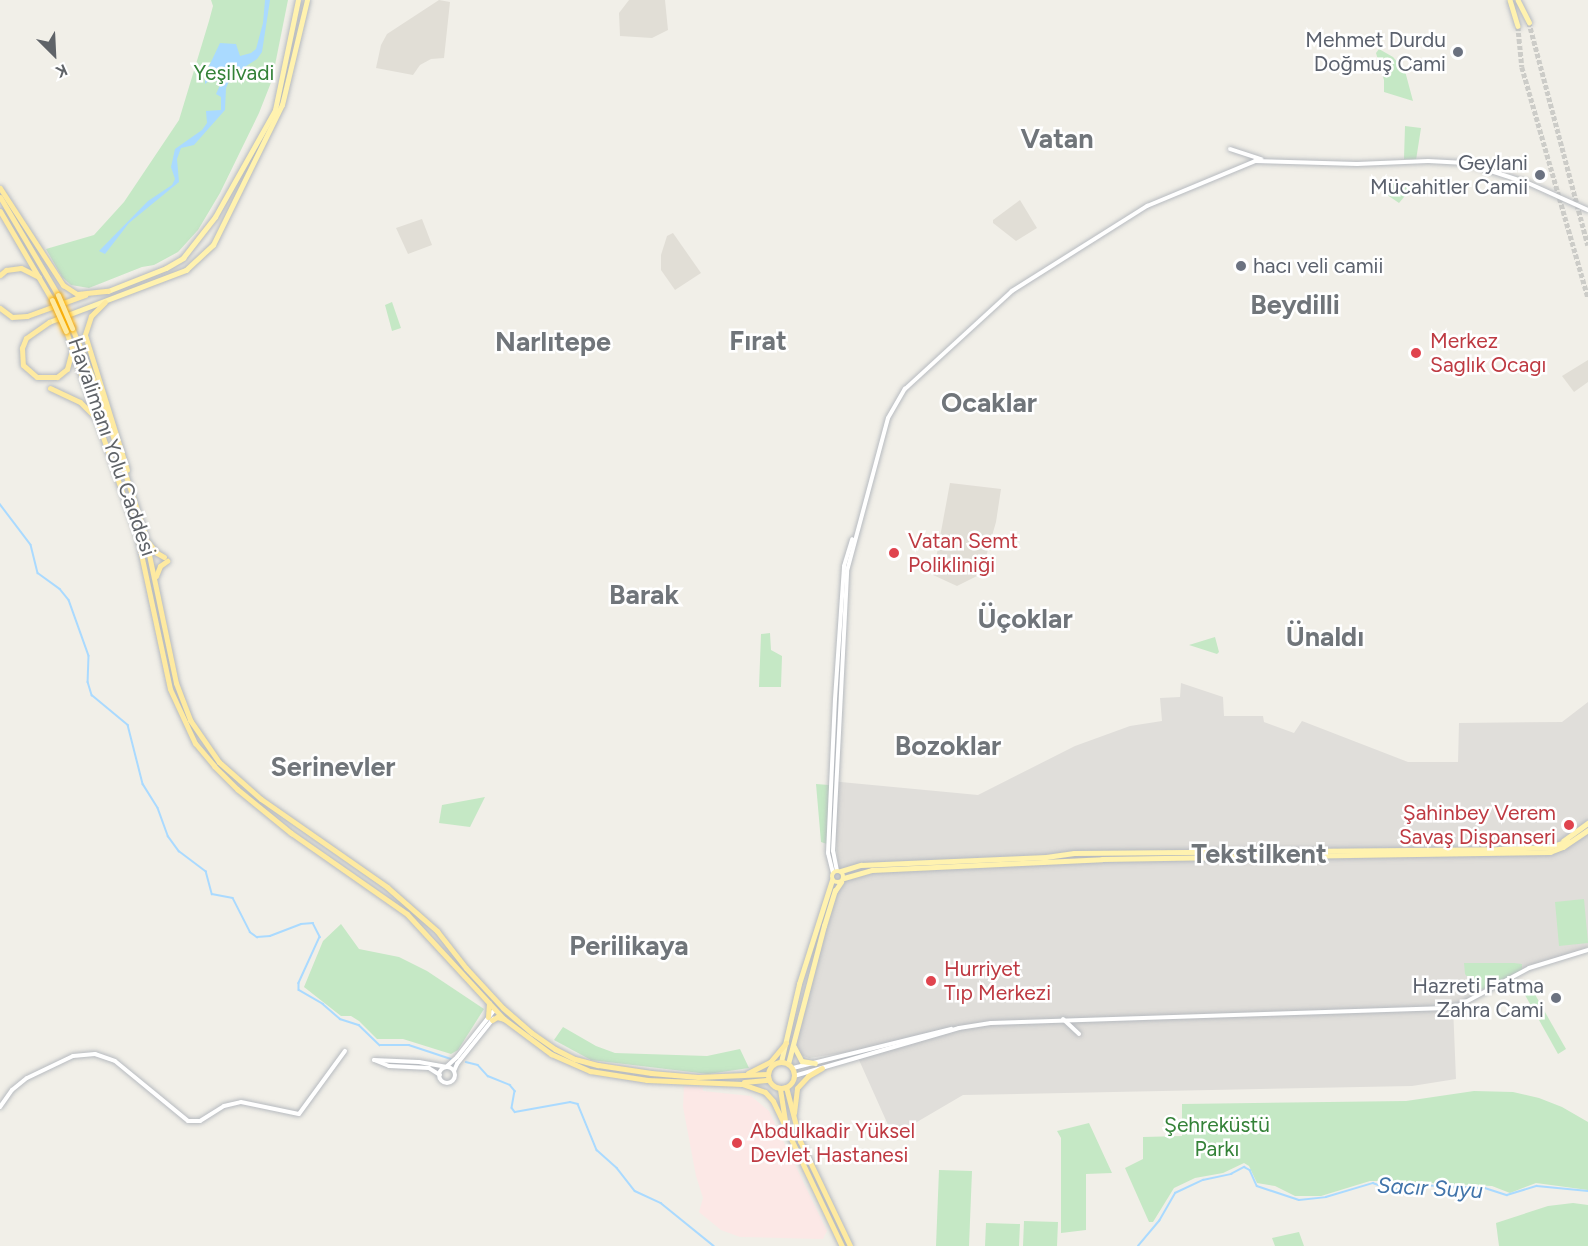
<!DOCTYPE html>
<meta charset="utf-8">
<style>
body{margin:0}
#map{position:relative;width:1588px;height:1246px;overflow:hidden;background:#f1efe8;font-family:Figtree,sans-serif}
div>[style]{position:absolute}
.industrial>*{inset:0;background:#e0deda}
.education>*{inset:0;background:#e1ded6}
.medical>*{inset:0;background:#fce8e6}
.green>*{inset:0;background:#c5e8c5}
.water>*{inset:0;background:#aadaff}
.stream>*{height:1.5px;margin:-0.75px;padding:0 0.75px;transform-origin:0.75px;border-radius:0.75px;background:#aadaff}
.primary-tunnel>*{height:4.5px;margin-top:-2.25px;transform-origin:0;background:repeating-linear-gradient(90deg,#ccccc8 0 4.5px,transparent 0 6.5px)}
.roads{filter:drop-shadow(0 0 2px #b6babf) drop-shadow(0 0 2px #b6babf)}
.secondary>*{height:4px;margin:-2px;padding:0 2px;transform-origin:2px;border-radius:2px;background:#fff}
.secondary>.ring{margin:-2px;padding:0;box-sizing:content-box;background:none;border:4px solid #fff;border-radius:50%}
.primary>*{height:4.5px;margin:-2.25px;padding:0 2.25px;transform-origin:2.25px;border-radius:2.25px;background:#fff2af}
.primary>.ring{margin:-2.25px;padding:0;box-sizing:content-box;background:none;border:4.5px solid #fff2af;border-radius:50%}
.trunk>*{height:5px;margin:-2.5px;padding:0 2.5px;transform-origin:2.5px;border-radius:2.5px;background:#feeaa1}
.trunk>.ring{margin:-2.5px;padding:0;box-sizing:content-box;background:none;border:5px solid #feeaa1;border-radius:50%}
.bridges{filter:drop-shadow(0 0 2px #f9ab00) drop-shadow(0 0 2px #f9ab00)}
.trunk-bridge>*{height:5px;margin:-2.5px;padding:0 2.5px;transform-origin:2.5px;border-radius:2.5px;background:#feeaa1}
.dots>*{width:16px;height:16px;translate:-50% -50%;box-sizing:border-box;border:3px solid #fff;border-radius:50%}
span{translate:-50% -50%;white-space:nowrap;text-align:center;line-height:1.15;-webkit-text-stroke:5px #fff;paint-order:stroke}
.worship-label{font-size:21px;color:#5b616d}
.right{translate:-100% -50%;text-align:right}
.left{translate:0 -50%;text-align:left}
.park-label{font-size:21px;color:#348238}
.health-label{font-size:21px;color:#be3a42}
.street-label{font-size:21px;color:#5f6368}
.water-label{font-size:22px;color:#4174aa;font-style:italic}
.district-label{font-size:27px;color:#70757a;font-weight:700}
.north{position:absolute;left:24px;top:24px;width:60px;height:60px;-webkit-text-stroke:4px #fff;paint-order:stroke;rotate:156deg;font-size:16px;font-weight:700;line-height:24px;text-align:center;color:#5f6368}
.north::after{content:'';display:block;margin:auto;width:21px;height:27px;background:#5f6368;clip-path:polygon(50% 0,100% 100%,50% 72%,0 100%)}
</style>
<div id="map">
<div class="industrial">
<i style="clip-path:polygon(1181px 683px,1223px 697px,1224px 716px,1263px 716px,1264px 722px,1294px 733px,1302px 721px,1408px 762px,1458px 762px,1459px 723px,1562px 722px,1588px 702px,1588px 947px,1527px 971px,1453px 1006px,1456px 1079px,1412px 1086px,963px 1095px,893px 1136px,855px 1051px,809px 1058px,798px 1054px,795px 1047px,795px 1034px,840px 881px,830px 781px,978px 795px,1075px 746px,1130px 726px,1162px 721px,1160px 698px,1180px 697px)"></i>
</div>
<div class="education">
<i style="clip-path:polygon(439px 0,450px 2px,444px 58px,431px 59px,420px 65px,413px 75px,376px 68px,381px 45px,387px 34px)"></i>
<i style="clip-path:polygon(629px 0,665px 0,668px 30px,652px 38px,620px 36px,619px 13px)"></i>
<i style="clip-path:polygon(1020px 200px,1037px 228px,1016px 241px,993px 223px,993px 220px)"></i>
<i style="clip-path:polygon(422px 219px,432px 245px,408px 254px,396px 228px)"></i>
<i style="clip-path:polygon(673px 233px,701px 273px,675px 290px,661px 270px,661px 255px,667px 236px)"></i>
<i style="clip-path:polygon(1588px 360px,1588px 382px,1574px 392px,1562px 376px)"></i>
<i style="clip-path:polygon(950px 483px,1001px 489px,996px 522px,981px 574px,957px 586px,933px 575px)"></i>
</div>
<div class="medical">
<i style="clip-path:polygon(684px 1086px,703px 1087px,703px 1091px,751px 1096px,769px 1111px,827px 1231px,823px 1239px,740px 1237px,721px 1230px,699px 1212px,703px 1198px,696px 1176px,683px 1107px)"></i>
</div>
<div class="green">
<i style="clip-path:polygon(211px 0,288px 0,272px 80px,259px 113px,220px 193px,198px 230px,178px 252px,154px 265px,142px 267px,89px 288px,71px 285px,62px 277px,46px 249px,94px 235px,124px 202px,179px 120px,209px 21px,213px 6px)"></i>
<i style="clip-path:polygon(1379px 49px,1393px 57px,1405px 71px,1413px 101px,1384px 92px,1384px 80px,1376px 53px)"></i>
<i style="clip-path:polygon(1405px 126px,1421px 128px,1416px 160px,1404px 159px)"></i>
<i style="clip-path:polygon(1378px 184px,1415px 184px,1399px 203px,1377px 188px)"></i>
<i style="clip-path:polygon(392px 302px,401px 328px,392px 331px,385px 305px)"></i>
<i style="clip-path:polygon(770px 633px,771px 650px,782px 656px,781px 687px,759px 687px,761px 634px)"></i>
<i style="clip-path:polygon(1215px 637px,1219px 652px,1217px 654px,1189px 645px)"></i>
<i style="clip-path:polygon(816px 784px,829px 785px,827px 844px,821px 842px)"></i>
<i style="clip-path:polygon(485px 797px,470px 827px,439px 823px,442px 805px)"></i>
<i style="clip-path:polygon(1584px 899px,1588px 943px,1559px 946px,1555px 902px)"></i>
<i style="clip-path:polygon(341px 924px,359px 949px,399px 957px,427px 971px,484px 1009px,458px 1050px,451px 1054px,403px 1039px,377px 1039px,359px 1021px,351px 1016px,341px 1016px,304px 987px,323px 941px)"></i>
<i style="clip-path:polygon(1464px 963px,1514px 963px,1522px 964px,1522px 970px,1479px 991px,1465px 974px)"></i>
<i style="clip-path:polygon(1533px 991px,1566px 1049px,1558px 1054px,1525px 995px)"></i>
<i style="clip-path:polygon(563px 1027px,596px 1046px,615px 1053px,707px 1056px,740px 1049px,749px 1068px,708px 1074px,591px 1060px,554px 1040px)"></i>
<i style="clip-path:polygon(1474px 1091px,1513px 1092px,1539px 1098px,1562px 1107px,1588px 1122px,1588px 1190px,1536px 1183px,1510px 1193px,1492px 1186px,1410px 1182px,1391px 1187px,1379px 1181px,1370px 1181px,1321px 1196px,1295px 1196px,1275px 1186px,1257px 1183px,1249px 1166px,1244px 1163px,1223px 1173px,1195px 1178px,1174px 1188px,1153px 1222px,1149px 1222px,1125px 1168px,1143px 1159px,1143px 1137px,1182px 1136px,1182px 1104px,1406px 1101px)"></i>
<i style="clip-path:polygon(1089px 1123px,1112px 1173px,1086px 1174px,1086px 1230px,1061px 1233px,1061px 1138px,1057px 1131px)"></i>
<i style="clip-path:polygon(939px 1170px,972px 1171px,969px 1246px,936px 1246px)"></i>
<i style="clip-path:polygon(1573px 1203px,1588px 1205px,1588px 1246px,1499px 1246px,1496px 1223px,1548px 1206px)"></i>
<i style="clip-path:polygon(1024px 1221px,1058px 1222px,1057px 1246px,1023px 1246px)"></i>
<i style="clip-path:polygon(986px 1223px,1020px 1224px,1019px 1246px,985px 1246px)"></i>
<i style="clip-path:polygon(1299px 1232px,1304px 1246px,1275px 1246px,1272px 1238px)"></i>
</div>
<div class="water">
<i style="clip-path:polygon(265px 0,270px 0,262px 52px,257px 59px,232px 75px,226px 88px,225px 110px,194px 145px,181px 148px,177px 159px,179px 182px,129px 223px,105px 254px,99px 251px,148px 201px,172px 185px,175px 179px,171px 167px,175px 149px,202px 130px,207px 123px,206px 111px,221px 110px,221px 97px,216px 94px,220px 85px,217px 81px,210px 80px,205px 84px,205px 75px,210px 64px,220px 43px,236px 44px,240px 56px,251px 53px,256px 49px,263px 23px)"></i>
</div>
<div class="stream">
<i style="left:0;top:504px;width:51px;rotate:52.9deg"></i>
<i style="left:31px;top:545px;width:29px;rotate:76deg"></i>
<i style="left:38px;top:573px;width:27px;rotate:36deg"></i>
<i style="left:60px;top:589px;width:14px;rotate:51deg"></i>
<i style="left:69px;top:600px;width:59px;rotate:70.3deg"></i>
<i style="left:89px;top:656px;width:26px;rotate:92deg"></i>
<i style="left:88px;top:682px;width:14px;rotate:73deg"></i>
<i style="left:92px;top:695px;width:47px;rotate:39.8deg"></i>
<i style="left:128px;top:725px;width:61px;rotate:75.7deg"></i>
<i style="left:143px;top:784px;width:28px;rotate:58deg"></i>
<i style="left:158px;top:808px;width:30px;rotate:70deg"></i>
<i style="left:168px;top:836px;width:19px;rotate:54deg"></i>
<i style="left:179px;top:851px;width:34px;rotate:37deg"></i>
<i style="left:206px;top:871px;width:24px;rotate:75deg"></i>
<i style="left:212px;top:894px;width:21px;rotate:11deg"></i>
<i style="left:233px;top:898px;width:38px;rotate:63deg"></i>
<i style="left:250px;top:932px;width:9px;rotate:36deg"></i>
<i style="left:257px;top:937px;width:13px;rotate:-4deg"></i>
<i style="left:270px;top:936px;width:33px;rotate:-21deg"></i>
<i style="left:301px;top:924px;width:12px;rotate:-5deg"></i>
<i style="left:313px;top:923px;width:16px;rotate:63deg"></i>
<i style="left:320px;top:937px;width:51px;rotate:114.5deg"></i>
<i style="left:299px;top:983px;width:7px;rotate:90deg"></i>
<i style="left:299px;top:990px;width:28px;rotate:30deg"></i>
<i style="left:323px;top:1004px;width:23px;rotate:41deg"></i>
<i style="left:340px;top:1019px;width:20px;rotate:18deg"></i>
<i style="left:359px;top:1025px;width:29px;rotate:44deg"></i>
<i style="left:380px;top:1045px;width:29px"></i>
<i style="left:409px;top:1045px;width:44px;rotate:18.4deg"></i>
<i style="left:466px;top:1062px;width:12px;rotate:14deg"></i>
<i style="left:478px;top:1065px;width:15px;rotate:48deg"></i>
<i style="left:488px;top:1076px;width:24px;rotate:22deg"></i>
<i style="left:510px;top:1085px;width:8px;rotate:50deg"></i>
<i style="left:515px;top:1091px;width:17px;rotate:100deg"></i>
<i style="left:512px;top:1108px;width:5px;rotate:53deg"></i>
<i style="left:515px;top:1112px;width:56px;rotate:-10.3deg"></i>
<i style="left:570px;top:1102px;width:8px;rotate:14deg"></i>
<i style="left:578px;top:1104px;width:50px;rotate:67.6deg"></i>
<i style="left:597px;top:1150px;width:27px;rotate:42deg"></i>
<i style="left:617px;top:1168px;width:29px;rotate:52deg"></i>
<i style="left:635px;top:1191px;width:29px;rotate:25deg"></i>
<i style="left:661px;top:1203px;width:68px;rotate:39.1deg"></i>
<i style="left:1138px;top:1246px;width:33px;rotate:-50deg"></i>
<i style="left:1159px;top:1221px;width:32px;rotate:-60deg"></i>
<i style="left:1175px;top:1193px;width:31px;rotate:-25deg"></i>
<i style="left:1203px;top:1180px;width:29px;rotate:-12deg"></i>
<i style="left:1231px;top:1174px;width:15px;rotate:-28deg"></i>
<i style="left:1244px;top:1167px;width:7px;rotate:27deg"></i>
<i style="left:1250px;top:1170px;width:17px;rotate:66deg"></i>
<i style="left:1257px;top:1186px;width:44px;rotate:18.4deg"></i>
<i style="left:1299px;top:1200px;width:27px;rotate:-6deg"></i>
<i style="left:1326px;top:1197px;width:49px;rotate:-16.6deg"></i>
<i style="left:1373px;top:1183px;width:20px;rotate:20deg"></i>
<i style="left:1392px;top:1190px;width:25px;rotate:-11deg"></i>
<i style="left:1417px;top:1185px;width:68px;rotate:2.5deg"></i>
<i style="left:1485px;top:1188px;width:23px;rotate:18deg"></i>
<i style="left:1507px;top:1195px;width:31px;rotate:-17deg"></i>
<i style="left:1537px;top:1186px;width:51px;rotate:5.6deg"></i>
</div>
<div class="primary-tunnel">
<i style="left:1529px;top:22px;width:231px;rotate:75.2deg"></i>
<i style="left:1518px;top:26px;width:41px;rotate:84.4deg"></i>
<i style="left:1522px;top:67px;width:239px;rotate:74deg"></i>
</div>
<div class="roads">
<div class="secondary">
<i style="left:1230px;top:149px;width:33px;rotate:18deg"></i>
<i style="left:837px;top:871px;width:20px;rotate:-101deg"></i>
<i style="left:833px;top:851px;width:280px;rotate:-87.1deg"></i>
<i style="left:847px;top:571px;width:158px;rotate:-75deg"></i>
<i style="left:888px;top:418px;width:34px;rotate:-60deg"></i>
<i style="left:905px;top:389px;width:145px;rotate:-42.5deg"></i>
<i style="left:1012px;top:291px;width:160px;rotate:-32.2deg"></i>
<i style="left:1147px;top:206px;width:117px;rotate:-22.6deg"></i>
<i style="left:1255px;top:161px;width:102px;rotate:1.7deg"></i>
<i style="left:1357px;top:164px;width:71px;rotate:-2.4deg"></i>
<i style="left:1428px;top:161px;width:38px;rotate:3deg"></i>
<i style="left:1466px;top:163px;width:65px;rotate:17.9deg"></i>
<i style="left:1528px;top:183px;width:66px;rotate:24.2deg"></i>
<i style="left:833px;top:873px;width:21px;rotate:-104deg"></i>
<i style="left:828px;top:853px;width:154px;rotate:-87.4deg"></i>
<i style="left:835px;top:699px;width:133px;rotate:-86.1deg"></i>
<i style="left:844px;top:566px;width:28px;rotate:-73deg"></i>
<i style="left:1063px;top:1019px;width:22px;rotate:43deg"></i>
<i class="ring" style="left:439px;top:1067px;width:12px;height:12px"></i>
<i style="left:793px;top:1068px;width:163px;rotate:-13.9deg"></i>
<i style="left:454px;top:1071px;width:8px;rotate:-67deg"></i>
<i style="left:457px;top:1064px;width:58px;rotate:-51.3deg"></i>
<i style="left:440px;top:1075px;width:13px;rotate:-148deg"></i>
<i style="left:429px;top:1068px;width:40px;rotate:-177.1deg"></i>
<i style="left:389px;top:1066px;width:16px;rotate:-158deg"></i>
<i style="left:374px;top:1060px;width:45px;rotate:2.5deg"></i>
<i style="left:419px;top:1062px;width:27px;rotate:10deg"></i>
<i style="left:446px;top:1067px;width:15px;rotate:-42deg"></i>
<i style="left:457px;top:1057px;width:61px;rotate:-51.6deg"></i>
<i style="left:794px;top:1076px;width:172px;rotate:-16.2deg"></i>
<i style="left:959px;top:1028px;width:32px;rotate:-9deg"></i>
<i style="left:991px;top:1023px;width:456px;rotate:-1.9deg"></i>
<i style="left:1447px;top:1008px;width:13px;rotate:-13deg"></i>
<i style="left:1460px;top:1005px;width:78px;rotate:-28.2deg"></i>
<i style="left:1529px;top:968px;width:62px;rotate:-17deg"></i>
<i style="left:0;top:1107px;width:21px;rotate:-55deg"></i>
<i style="left:12px;top:1090px;width:19px;rotate:-39deg"></i>
<i style="left:27px;top:1078px;width:51px;rotate:-25.6deg"></i>
<i style="left:73px;top:1056px;width:22px;rotate:-5deg"></i>
<i style="left:95px;top:1054px;width:21px;rotate:19deg"></i>
<i style="left:115px;top:1061px;width:94px;rotate:39.4deg"></i>
<i style="left:188px;top:1121px;width:12px"></i>
<i style="left:200px;top:1121px;width:28px;rotate:-32deg"></i>
<i style="left:224px;top:1106px;width:17px;rotate:-13deg"></i>
<i style="left:241px;top:1102px;width:59px;rotate:11.7deg"></i>
<i style="left:299px;top:1114px;width:78px;rotate:-53.9deg"></i>
</div>
<div class="primary">
<i style="left:1510px;top:0;width:27px;rotate:73deg"></i>
<i style="left:1518px;top:0;width:25px;rotate:63deg"></i>
<i style="left:108px;top:291px;width:62px;rotate:-21.6deg"></i>
<i style="left:166px;top:268px;width:20px;rotate:-30deg"></i>
<i style="left:183px;top:258px;width:52px;rotate:-52deg"></i>
<i style="left:215px;top:217px;width:123px;rotate:-60.7deg"></i>
<i style="left:275px;top:110px;width:112px;rotate:-78.2deg"></i>
<i style="left:49px;top:322px;width:147px;rotate:-20.8deg"></i>
<i style="left:186px;top:270px;width:37px;rotate:-43deg"></i>
<i style="left:213px;top:245px;width:156px;rotate:-63.8deg"></i>
<i style="left:282px;top:105px;width:108px;rotate:-76.6deg"></i>
<i style="left:1563px;top:841px;width:31px;rotate:-36deg"></i>
<i class="ring" style="left:832px;top:871px;width:7.5px;height:7.5px"></i>
<i style="left:841px;top:871px;width:21px;rotate:-17deg"></i>
<i style="left:861px;top:865px;width:185px;rotate:-2.5deg"></i>
<i style="left:1046px;top:857px;width:28px;rotate:-8deg"></i>
<i style="left:1074px;top:853px;width:425px;rotate:-0.5deg"></i>
<i style="left:1499px;top:849px;width:51px;rotate:-2.2deg"></i>
<i style="left:1550px;top:847px;width:19px;rotate:-18deg"></i>
<i style="left:844px;top:878px;width:29px;rotate:-16deg"></i>
<i style="left:872px;top:870px;width:230px;rotate:-2.7deg"></i>
<i style="left:1102px;top:859px;width:448px;rotate:-0.9deg"></i>
<i style="left:1550px;top:852px;width:14px;rotate:-21deg"></i>
<i style="left:1563px;top:847px;width:30px;rotate:-34deg"></i>
<i style="left:794px;top:1046px;width:17px;rotate:62deg"></i>
<i style="left:802px;top:1061px;width:13px;rotate:9deg"></i>
<i style="left:781px;top:1062px;width:80px;rotate:-77deg"></i>
<i style="left:799px;top:984px;width:109px;rotate:-72.4deg"></i>
<i style="left:788px;top:1064px;width:143px;rotate:-75.4deg"></i>
<i style="left:824px;top:926px;width:37px;rotate:-73deg"></i>
<i style="left:835px;top:891px;width:11px;rotate:-56deg"></i>
</div>
<div class="trunk">
<i style="left:0;top:188px;width:116px;rotate:57deg"></i>
<i style="left:63px;top:285px;width:17px;rotate:33deg"></i>
<i style="left:77px;top:294px;width:31px;rotate:-6deg"></i>
<i style="left:0;top:197px;width:114px;rotate:59.4deg"></i>
<i style="left:0;top:211px;width:103px;rotate:59.7deg"></i>
<i style="left:0;top:275px;width:8px;rotate:-40deg"></i>
<i style="left:6px;top:270px;width:15px;rotate:-8deg"></i>
<i style="left:21px;top:268px;width:20px;rotate:27deg"></i>
<i style="left:105px;top:302px;width:20px;rotate:135deg"></i>
<i style="left:91px;top:316px;width:20px;rotate:108deg"></i>
<i style="left:85px;top:335px;width:141px;rotate:72.7deg"></i>
<i style="left:0;top:308px;width:15px;rotate:37deg"></i>
<i style="left:12px;top:317px;width:15px;rotate:-4deg"></i>
<i style="left:27px;top:316px;width:62px;rotate:-19.9deg"></i>
<i style="left:49px;top:322px;width:28px;rotate:145deg"></i>
<i style="left:26px;top:338px;width:11px;rotate:112deg"></i>
<i style="left:22px;top:348px;width:17px;rotate:87deg"></i>
<i style="left:23px;top:365px;width:18px;rotate:41deg"></i>
<i style="left:37px;top:377px;width:20px"></i>
<i style="left:57px;top:377px;width:13px;rotate:-39deg"></i>
<i style="left:67px;top:369px;width:20px;rotate:-75deg"></i>
<i style="left:72px;top:328px;width:65px;rotate:67.4deg"></i>
<i style="left:97px;top:388px;width:151px;rotate:71.8deg"></i>
<i style="left:144px;top:531px;width:155px;rotate:78.1deg"></i>
<i style="left:176px;top:683px;width:40px;rotate:69deg"></i>
<i style="left:190px;top:720px;width:51px;rotate:55.4deg"></i>
<i style="left:219px;top:762px;width:56px;rotate:41.4deg"></i>
<i style="left:261px;top:799px;width:154px;rotate:34.9deg"></i>
<i style="left:387px;top:887px;width:67px;rotate:41.3deg"></i>
<i style="left:437px;top:931px;width:47px;rotate:51.9deg"></i>
<i style="left:466px;top:968px;width:54px;rotate:47.2deg"></i>
<i style="left:503px;top:1008px;width:38px;rotate:41deg"></i>
<i style="left:532px;top:1033px;width:28px;rotate:35deg"></i>
<i style="left:555px;top:1049px;width:22px;rotate:27deg"></i>
<i style="left:575px;top:1059px;width:24px;rotate:15deg"></i>
<i style="left:598px;top:1065px;width:54px;rotate:8.6deg"></i>
<i style="left:651px;top:1073px;width:47px;rotate:4.9deg"></i>
<i style="left:698px;top:1077px;width:69px;rotate:-2.5deg"></i>
<i style="left:66px;top:331px;width:216px;rotate:70.8deg"></i>
<i style="left:137px;top:535px;width:157px;rotate:77.9deg"></i>
<i style="left:170px;top:689px;width:60px;rotate:65.2deg"></i>
<i style="left:195px;top:743px;width:30px;rotate:50deg"></i>
<i style="left:214px;top:766px;width:33px;rotate:45deg"></i>
<i style="left:237px;top:789px;width:70px;rotate:39.2deg"></i>
<i style="left:291px;top:833px;width:141px;rotate:34.9deg"></i>
<i style="left:407px;top:914px;width:143px;rotate:47.3deg"></i>
<i style="left:504px;top:1019px;width:59px;rotate:36.7deg"></i>
<i style="left:551px;top:1054px;width:43px;rotate:23.6deg"></i>
<i style="left:590px;top:1071px;width:58px;rotate:9deg"></i>
<i style="left:647px;top:1080px;width:95px;rotate:2.4deg"></i>
<i style="left:742px;top:1084px;width:24px;rotate:19deg"></i>
<i style="left:765px;top:1092px;width:12px;rotate:48deg"></i>
<i style="left:773px;top:1101px;width:161px;rotate:64.6deg"></i>
<i style="left:50px;top:388px;width:33px;rotate:25deg"></i>
<i style="left:80px;top:402px;width:23px;rotate:45deg"></i>
<i style="left:148px;top:542px;width:14px;rotate:51deg"></i>
<i style="left:157px;top:553px;width:8px;rotate:30deg"></i>
<i style="left:156px;top:576px;width:11px;rotate:-68deg"></i>
<i style="left:160px;top:566px;width:9px;rotate:-36deg"></i>
<i style="left:488px;top:1017px;width:14px;rotate:-86deg"></i>
<i style="left:492px;top:1020px;width:6px;rotate:-31deg"></i>
<i style="left:497px;top:1017px;width:7px;rotate:16deg"></i>
<i class="ring" style="left:768px;top:1062px;width:21px;height:21px"></i>
<i style="left:748px;top:1073px;width:25px;rotate:-27deg"></i>
<i style="left:770px;top:1062px;width:25px;rotate:-50deg"></i>
<i style="left:744px;top:1082px;width:25px;rotate:-5deg"></i>
<i style="left:786px;top:1087px;width:56px;rotate:75.5deg"></i>
<i style="left:800px;top:1141px;width:116px;rotate:64.5deg"></i>
<i style="left:780px;top:1089px;width:33px;rotate:81deg"></i>
<i style="left:794px;top:1113px;width:25px;rotate:-83deg"></i>
<i style="left:797px;top:1088px;width:16px;rotate:-47deg"></i>
<i style="left:808px;top:1076px;width:16px;rotate:-30deg"></i>
</div>
</div>
<div class="bridges">
<div class="trunk-bridge">
<i style="left:58px;top:295px;width:36px;rotate:67deg"></i>
<i style="left:52px;top:300px;width:34px;rotate:66deg"></i>
</div>
</div>
<div class="dots">
<i style="left:1458px;top:52px;background:#6b7280"></i>
<i style="left:1540px;top:175px;background:#6b7280"></i>
<i style="left:1241px;top:266px;background:#6b7280"></i>
<i style="left:1416px;top:353px;background:#e0444e"></i>
<i style="left:894px;top:553px;background:#e0444e"></i>
<i style="left:1569px;top:825px;background:#e0444e"></i>
<i style="left:931px;top:981px;background:#e0444e"></i>
<i style="left:1556px;top:998px;background:#6b7280"></i>
<i style="left:737px;top:1143px;background:#e0444e"></i>
</div>
<div class="worship-label">
<span class="right" style="left:1446px;top:52px">Mehmet Durdu<br>Doğmuş Cami</span>
<span class="right" style="left:1528px;top:175px">Geylani<br>Mücahitler Camii</span>
<span class="left" style="left:1253px;top:266px">hacı veli camii</span>
<span class="right" style="left:1544px;top:998px">Hazreti Fatma<br>Zahra Cami</span>
</div>
<div class="park-label">
<span style="left:234px;top:73px">Yeşilvadi</span>
<span style="left:1217px;top:1137px">Şehreküstü<br>Parkı</span>
</div>
<div class="health-label">
<span class="left" style="left:1430px;top:353px">Merkez<br>Saglık Ocagı</span>
<span class="left" style="left:908px;top:553px">Vatan Semt<br>Polikliniği</span>
<span class="right" style="left:1556px;top:825px">Şahinbey Verem<br>Savaş Dispanseri</span>
<span class="left" style="left:944px;top:981px">Hurriyet<br>Tıp Merkezi</span>
<span class="left" style="left:750px;top:1143px">Abdulkadir Yüksel<br>Devlet Hastanesi</span>
</div>
<div class="street-label">
<span style="left:112px;top:447px;rotate:71deg">Havalimanı Yolu Caddesi</span>
</div>
<div class="water-label">
<span style="left:1430px;top:1188px;rotate:3deg">Sacır Suyu</span>
</div>
<div class="district-label">
<span style="left:1057px;top:139px">Vatan</span>
<span style="left:1295px;top:305px">Beydilli</span>
<span style="left:758px;top:341px">Fırat</span>
<span style="left:553px;top:342px">Narlıtepe</span>
<span style="left:989px;top:403px">Ocaklar</span>
<span style="left:644px;top:595px">Barak</span>
<span style="left:1025px;top:619px">Üçoklar</span>
<span style="left:1325px;top:637px">Ünaldı</span>
<span style="left:948px;top:746px">Bozoklar</span>
<span style="left:333px;top:767px">Serinevler</span>
<span style="left:1259px;top:854px">Tekstilkent</span>
<span style="left:629px;top:946px">Perilikaya</span>
</div>
<div class="north">K</div>
</div>
